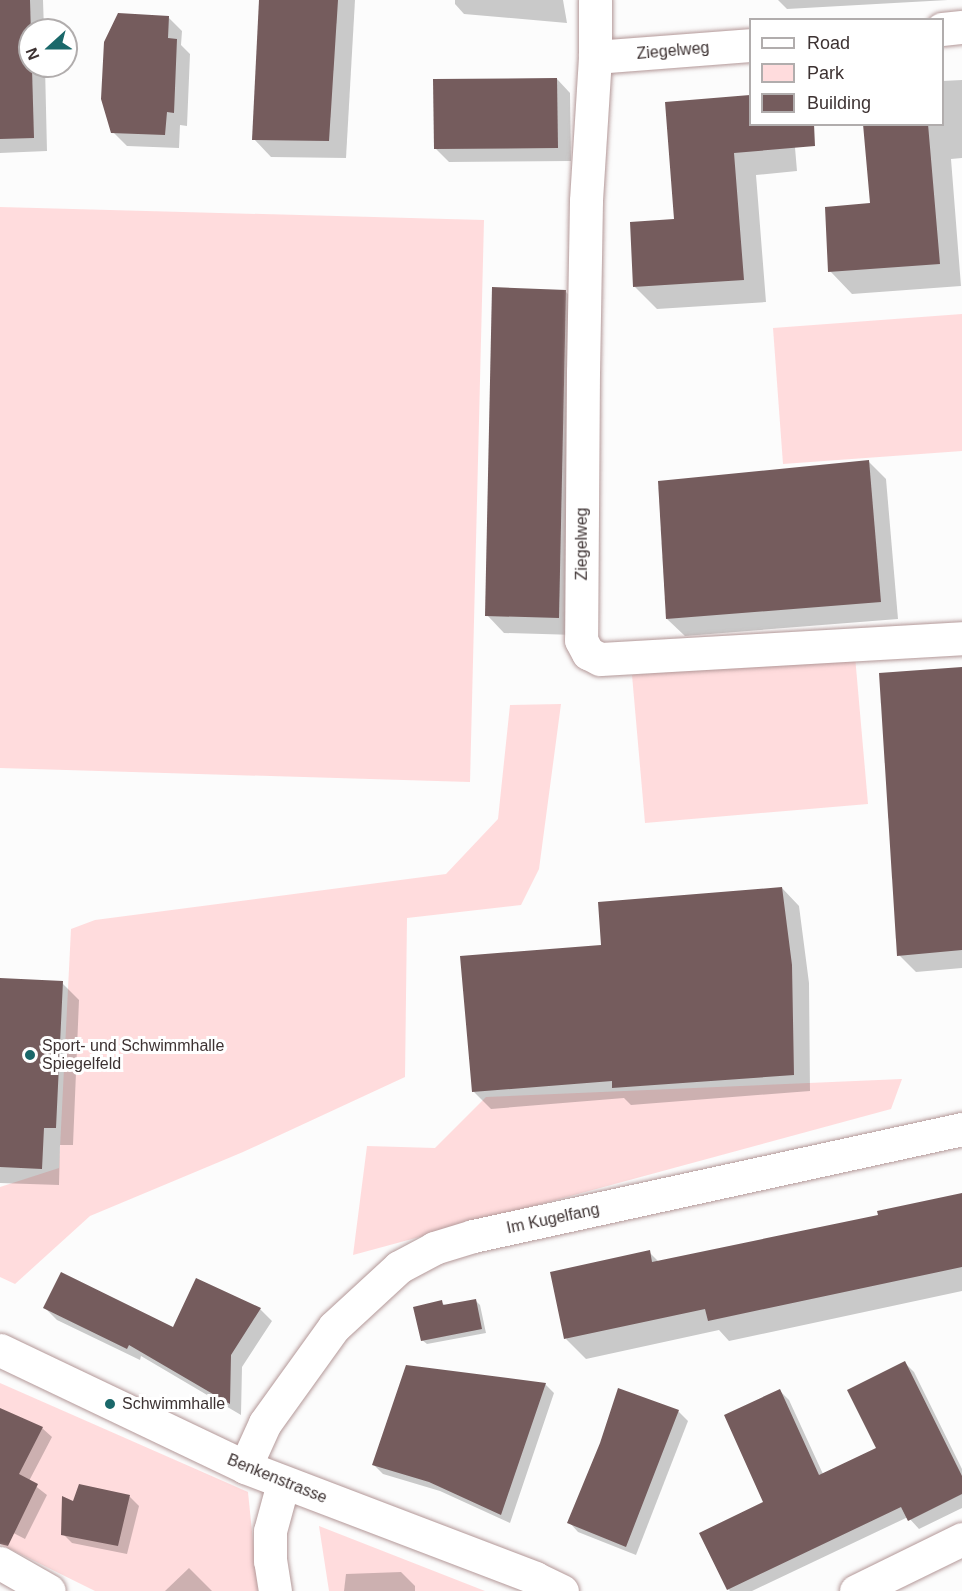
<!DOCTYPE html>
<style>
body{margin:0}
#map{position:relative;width:962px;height:1591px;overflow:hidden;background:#fcfcfc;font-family:Helvetica,sans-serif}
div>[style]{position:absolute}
.green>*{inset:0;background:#ffdcdd}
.shadow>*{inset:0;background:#0003}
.building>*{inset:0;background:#755c5d}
.roads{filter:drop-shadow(0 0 2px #b39898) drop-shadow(0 0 2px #b39898)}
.minor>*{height:33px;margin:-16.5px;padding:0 16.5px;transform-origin:16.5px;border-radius:16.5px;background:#fff}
.dots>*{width:16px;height:16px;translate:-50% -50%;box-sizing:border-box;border:3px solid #fff;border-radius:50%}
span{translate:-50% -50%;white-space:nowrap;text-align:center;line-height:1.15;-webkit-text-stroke:6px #fff;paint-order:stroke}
.street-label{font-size:16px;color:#3d3232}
.poi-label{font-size:16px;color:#3d3232}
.left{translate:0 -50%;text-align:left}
.legend{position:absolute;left:749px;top:18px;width:195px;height:108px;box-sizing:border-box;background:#fff;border:2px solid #b1adad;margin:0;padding:8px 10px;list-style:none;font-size:18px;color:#3d3232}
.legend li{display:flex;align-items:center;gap:12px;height:30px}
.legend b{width:30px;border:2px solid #b1adad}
.north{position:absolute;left:18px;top:18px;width:60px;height:60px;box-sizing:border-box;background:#fff;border:2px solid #b1adad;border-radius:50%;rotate:249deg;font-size:16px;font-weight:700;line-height:24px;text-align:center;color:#3d3232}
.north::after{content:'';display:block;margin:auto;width:21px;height:27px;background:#1a686a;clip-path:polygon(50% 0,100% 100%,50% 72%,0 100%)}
</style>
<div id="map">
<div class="green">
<i style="clip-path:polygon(0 207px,484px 220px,470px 782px,0 768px)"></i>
<i style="clip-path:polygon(962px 314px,962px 451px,783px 464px,773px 328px)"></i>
<i style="clip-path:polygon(855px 656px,868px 804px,645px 823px,632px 675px)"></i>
<i style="clip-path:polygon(561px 704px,539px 869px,521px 905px,407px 918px,405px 1077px,243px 1152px,90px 1216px,15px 1284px,0 1277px,0 1187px,59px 1168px,71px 929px,95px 920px,446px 874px,498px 819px,510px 705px)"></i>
<i style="clip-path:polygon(902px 1079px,891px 1109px,353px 1255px,367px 1146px,435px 1148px,486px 1097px)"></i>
<i style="clip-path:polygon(0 1383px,248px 1492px,258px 1591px,95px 1591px,0 1544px)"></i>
<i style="clip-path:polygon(319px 1526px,485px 1591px,329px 1591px)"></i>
</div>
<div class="shadow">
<i style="clip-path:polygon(0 0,43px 0,44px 30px,30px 30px,30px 66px,45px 66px,47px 151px,0 153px)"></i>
<i style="clip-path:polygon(261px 0,355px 0,346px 158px,271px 157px,254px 139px)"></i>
<i style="clip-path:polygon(455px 0,563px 0,567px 23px,464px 14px,455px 4px)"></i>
<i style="clip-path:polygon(778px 0,948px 0,787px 9px)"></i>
<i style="clip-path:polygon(168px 17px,182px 31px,181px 45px,190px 54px,187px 126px,180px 125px,179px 148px,127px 146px,113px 132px)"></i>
<i style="clip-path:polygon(557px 79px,570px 93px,571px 161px,449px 162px,435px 148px)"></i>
<i style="clip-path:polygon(962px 80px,962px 158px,951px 159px,961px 286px,852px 294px,830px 271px,871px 205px,865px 124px,942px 124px,942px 81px)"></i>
<i style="clip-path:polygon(750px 97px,750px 124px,793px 124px,797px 171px,756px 175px,766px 302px,657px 309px,635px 287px,676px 221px,667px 103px)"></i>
<i style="clip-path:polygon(565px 291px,582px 308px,576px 635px,504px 633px,487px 615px)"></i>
<i style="clip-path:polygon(869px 462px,886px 479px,898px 619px,685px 636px,667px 619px)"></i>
<i style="clip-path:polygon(962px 668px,962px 968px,916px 972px,899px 955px)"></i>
<i style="clip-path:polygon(782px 888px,799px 906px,809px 983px,810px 1091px,631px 1105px,624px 1098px,491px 1109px,473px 1091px)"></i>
<i style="clip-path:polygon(0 980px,62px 983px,79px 1000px,73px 1145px,60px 1145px,59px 1185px,0 1183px)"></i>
<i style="clip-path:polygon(962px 1195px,962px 1291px,729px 1341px,719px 1330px,586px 1359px,566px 1339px,649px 1252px,659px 1262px,880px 1216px)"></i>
<i style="clip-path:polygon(197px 1280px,260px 1309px,272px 1321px,242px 1367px,241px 1415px,141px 1356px,140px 1360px,57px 1320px,45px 1308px,174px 1329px)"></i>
<i style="clip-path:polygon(475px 1300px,480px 1305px,486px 1333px,427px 1344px,422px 1340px,441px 1302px,446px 1306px)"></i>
<i style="clip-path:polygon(905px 1363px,914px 1372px,962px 1469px,962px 1508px,919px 1529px,908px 1517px,752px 1591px,730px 1591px,728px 1589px,765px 1503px,780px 1391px,789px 1400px,823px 1474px,878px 1448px)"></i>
<i style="clip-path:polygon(545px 1384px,554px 1393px,510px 1523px,440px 1491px,383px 1474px,374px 1465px)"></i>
<i style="clip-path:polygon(0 1409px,42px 1428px,52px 1437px,29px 1481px,47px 1495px,25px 1539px,0 1526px)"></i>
<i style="clip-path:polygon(678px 1411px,688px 1421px,636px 1555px,578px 1532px,569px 1522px)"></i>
<i style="clip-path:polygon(80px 1486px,130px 1497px,139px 1506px,127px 1554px,72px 1543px,63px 1534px)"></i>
<i style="clip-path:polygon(189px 1568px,212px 1591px,165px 1591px)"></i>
<i style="clip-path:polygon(401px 1572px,415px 1586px,415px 1591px,344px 1591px,346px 1574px)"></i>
</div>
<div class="building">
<i style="clip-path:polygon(0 0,30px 0,34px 138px,0 139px)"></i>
<i style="clip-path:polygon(259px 0,338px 0,329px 141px,252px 140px)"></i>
<i style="clip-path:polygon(118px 13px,169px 16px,168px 38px,177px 39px,174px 113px,167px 112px,165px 135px,111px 133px,101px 99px,104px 42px)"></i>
<i style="clip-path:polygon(557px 78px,558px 148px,434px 149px,433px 79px)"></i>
<i style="clip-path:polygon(750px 95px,750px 124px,814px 124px,815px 146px,734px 153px,744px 280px,633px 287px,630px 222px,674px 219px,665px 102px)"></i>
<i style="clip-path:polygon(863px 124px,928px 124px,940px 264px,828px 272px,825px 207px,870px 203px)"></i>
<i style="clip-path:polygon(492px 287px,566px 290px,559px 618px,485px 616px)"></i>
<i style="clip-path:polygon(869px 460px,881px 602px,666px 619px,658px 481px)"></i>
<i style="clip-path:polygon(962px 667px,962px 950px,897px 956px,879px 673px)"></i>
<i style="clip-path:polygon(782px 887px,792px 965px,794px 1075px,612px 1088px,612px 1081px,472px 1092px,460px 956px,601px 945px,598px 902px)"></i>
<i style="clip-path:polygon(0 978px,63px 981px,56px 1128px,44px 1128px,42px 1169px,0 1167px)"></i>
<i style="clip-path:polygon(962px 1193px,962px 1267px,708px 1321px,705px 1309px,564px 1339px,550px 1272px,650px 1250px,652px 1262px,878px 1215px,877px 1211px)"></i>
<i style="clip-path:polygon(61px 1272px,173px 1327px,196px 1278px,261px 1308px,231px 1355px,230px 1404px,129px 1345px,127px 1349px,43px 1308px)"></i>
<i style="clip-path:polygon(476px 1299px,482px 1329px,421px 1341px,413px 1307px,442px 1300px,443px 1305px)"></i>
<i style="clip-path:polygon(905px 1361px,962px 1476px,962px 1494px,908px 1521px,901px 1507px,727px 1590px,699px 1533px,763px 1502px,724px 1415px,780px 1389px,819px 1475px,876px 1448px,847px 1390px)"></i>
<i style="clip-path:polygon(406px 1365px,546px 1383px,501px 1515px,429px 1482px,372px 1465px)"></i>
<i style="clip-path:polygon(618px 1388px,679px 1410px,626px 1547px,567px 1523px,600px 1443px)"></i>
<i style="clip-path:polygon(0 1408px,43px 1427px,19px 1474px,38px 1484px,8px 1546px,0 1544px)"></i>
<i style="clip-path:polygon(79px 1484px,130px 1495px,118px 1546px,61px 1535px,62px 1496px,73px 1501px)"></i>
</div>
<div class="roads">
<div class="minor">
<i style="left:595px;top:0;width:57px;rotate:90deg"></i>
<i style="left:595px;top:57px;width:144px;rotate:93.6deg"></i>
<i style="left:586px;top:201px;width:171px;rotate:91deg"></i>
<i style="left:583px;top:372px;width:268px;rotate:90.4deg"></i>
<i style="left:581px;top:640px;width:15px;rotate:62deg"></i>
<i style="left:588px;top:653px;width:13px;rotate:27deg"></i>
<i style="left:600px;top:659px;width:363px;rotate:-3.3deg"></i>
<i style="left:942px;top:29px;width:20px;rotate:-6deg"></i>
<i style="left:595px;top:57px;width:155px;rotate:-4.4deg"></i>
<i style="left:0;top:1350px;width:272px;rotate:25.5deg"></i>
<i style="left:245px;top:1467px;width:311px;rotate:20.9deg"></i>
<i style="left:535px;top:1578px;width:30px;rotate:26deg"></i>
<i style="left:245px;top:1467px;width:48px;rotate:-65.6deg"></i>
<i style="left:265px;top:1423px;width:118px;rotate:-54.3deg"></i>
<i style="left:334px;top:1327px;width:88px;rotate:-42.7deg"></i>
<i style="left:399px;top:1267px;width:40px;rotate:-28deg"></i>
<i style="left:434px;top:1248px;width:41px;rotate:-17.1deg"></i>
<i style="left:473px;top:1236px;width:501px;rotate:-12.34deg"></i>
<i style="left:0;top:1563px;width:56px;rotate:29.7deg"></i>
<i style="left:275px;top:1591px;width:30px;rotate:-99deg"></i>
<i style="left:270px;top:1561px;width:30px;rotate:-90deg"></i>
<i style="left:270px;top:1531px;width:50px;rotate:-74.8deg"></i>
<i style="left:856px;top:1591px;width:118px;rotate:-26.1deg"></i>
</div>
</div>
<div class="dots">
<i style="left:30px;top:1055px;background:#1a686a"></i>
<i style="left:110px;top:1404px;background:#1a686a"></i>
</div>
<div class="street-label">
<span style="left:673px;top:51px;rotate:-5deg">Ziegelweg</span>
<span style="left:582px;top:544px;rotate:-90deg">Ziegelweg</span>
<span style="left:553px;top:1219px;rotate:-12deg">Im Kugelfang</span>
<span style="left:277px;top:1479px;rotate:22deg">Benkenstrasse</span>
</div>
<div class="poi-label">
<span class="left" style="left:42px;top:1055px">Sport- und Schwimmhalle<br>Spiegelfeld</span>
<span class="left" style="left:122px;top:1404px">Schwimmhalle</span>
</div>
<ul class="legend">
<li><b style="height:8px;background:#fff"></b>Road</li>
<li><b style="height:16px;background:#ffdcdd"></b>Park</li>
<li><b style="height:16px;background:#755c5d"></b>Building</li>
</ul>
<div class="north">N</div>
</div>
